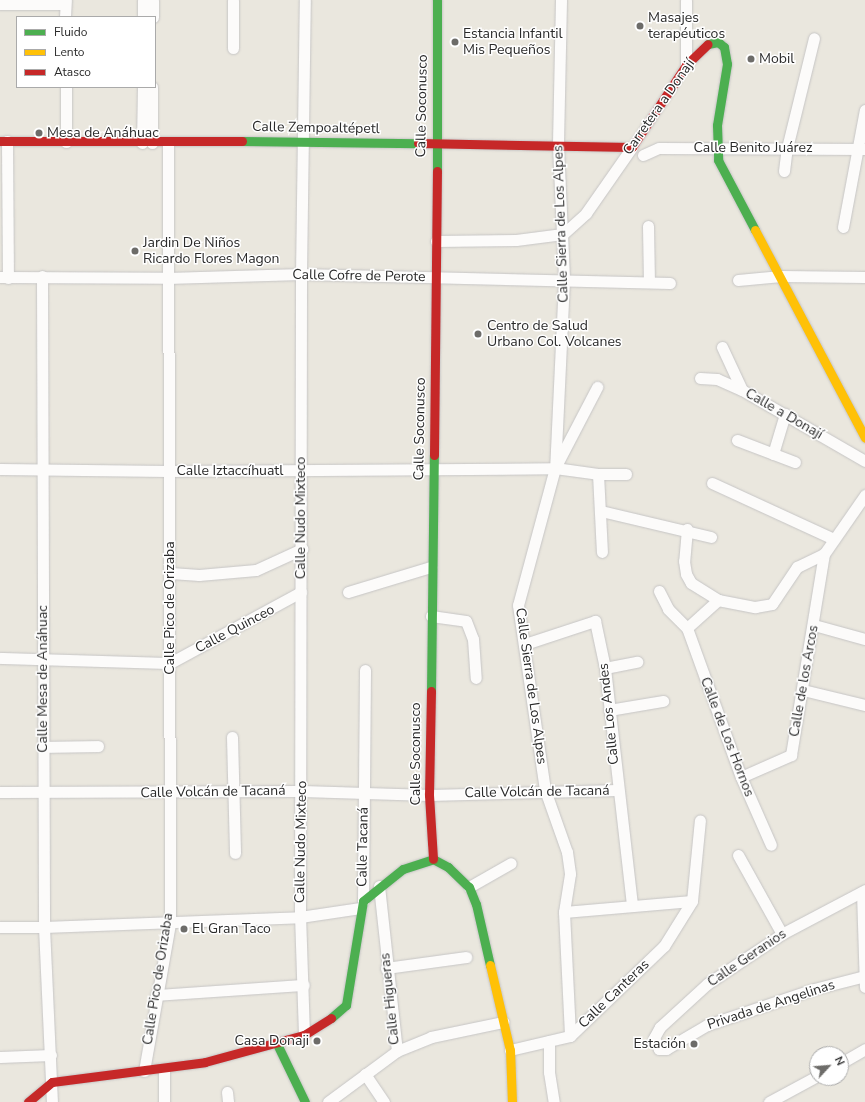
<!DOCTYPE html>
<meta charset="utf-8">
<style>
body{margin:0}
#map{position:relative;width:865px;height:1102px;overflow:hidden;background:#eae7de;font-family:"Nunito Sans",sans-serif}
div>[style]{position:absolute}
.roads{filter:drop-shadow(0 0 1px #c6c5c5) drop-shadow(0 0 1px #c6c5c5)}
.street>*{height:11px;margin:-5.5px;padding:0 5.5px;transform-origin:5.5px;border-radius:5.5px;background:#fcfbfa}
.fast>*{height:9px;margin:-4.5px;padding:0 4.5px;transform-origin:4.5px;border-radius:4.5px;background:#4caf50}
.slow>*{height:9px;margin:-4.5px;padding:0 4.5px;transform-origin:4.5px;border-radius:4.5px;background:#ffc107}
.jam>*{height:9px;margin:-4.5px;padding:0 4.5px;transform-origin:4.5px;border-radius:4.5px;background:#c62828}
.dots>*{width:11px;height:11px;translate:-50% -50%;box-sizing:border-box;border:2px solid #fff;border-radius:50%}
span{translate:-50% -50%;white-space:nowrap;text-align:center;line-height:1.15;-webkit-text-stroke:3px #fff;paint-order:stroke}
.poi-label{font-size:14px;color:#2a2a2a}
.left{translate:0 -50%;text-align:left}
.right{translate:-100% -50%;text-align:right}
.street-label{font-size:14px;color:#2a2a2a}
.legend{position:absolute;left:16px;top:16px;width:140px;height:72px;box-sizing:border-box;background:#fff;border:1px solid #aaa;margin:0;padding:5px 7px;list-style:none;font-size:12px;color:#2a2a2a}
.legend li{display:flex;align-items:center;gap:8px;height:20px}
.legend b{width:20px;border:1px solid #aaa}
.north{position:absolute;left:809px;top:1046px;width:40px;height:40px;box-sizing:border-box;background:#fff;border:1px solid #aaa;border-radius:50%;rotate:64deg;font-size:11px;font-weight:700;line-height:16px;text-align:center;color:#2a2a2a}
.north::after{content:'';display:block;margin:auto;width:14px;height:18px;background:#6d6c69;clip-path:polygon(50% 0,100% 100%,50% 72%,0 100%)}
</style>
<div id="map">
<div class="roads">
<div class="street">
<i style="left:561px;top:0;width:146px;rotate:91.2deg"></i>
<i style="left:558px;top:146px;width:134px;rotate:87.4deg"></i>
<i style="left:564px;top:280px;width:188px;rotate:92.7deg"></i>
<i style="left:555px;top:468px;width:142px;rotate:105.1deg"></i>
<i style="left:518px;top:605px;width:187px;rotate:81.7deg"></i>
<i style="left:545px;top:790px;width:66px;rotate:70.5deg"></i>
<i style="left:567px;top:852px;width:22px;rotate:82deg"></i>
<i style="left:570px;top:874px;width:38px;rotate:99deg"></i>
<i style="left:564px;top:912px;width:124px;rotate:87.2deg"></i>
<i style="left:0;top:4px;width:65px"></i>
<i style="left:65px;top:17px;width:17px;rotate:-87deg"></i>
<i style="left:143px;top:17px;width:17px;rotate:-90deg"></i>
<i style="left:153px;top:17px;width:17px;rotate:-90deg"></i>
<i style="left:233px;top:48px;width:48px;rotate:-90deg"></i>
<i style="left:686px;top:65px;width:65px;rotate:-90deg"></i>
<i style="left:66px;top:87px;width:55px;rotate:90deg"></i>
<i style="left:7px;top:141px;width:137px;rotate:89.6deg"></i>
<i style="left:142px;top:143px;width:56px;rotate:-89deg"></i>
<i style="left:152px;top:143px;width:56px;rotate:-90deg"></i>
<i style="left:643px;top:155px;width:17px;rotate:-24deg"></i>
<i style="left:659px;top:148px;width:206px;rotate:0.3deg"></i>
<i style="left:784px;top:171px;width:23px;rotate:-83deg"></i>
<i style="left:787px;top:148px;width:113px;rotate:-76.2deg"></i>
<i style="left:648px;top:226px;width:56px;rotate:89deg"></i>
<i style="left:843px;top:227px;width:119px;rotate:-79.4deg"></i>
<i style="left:436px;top:241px;width:80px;rotate:-0.7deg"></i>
<i style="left:516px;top:240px;width:47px;rotate:-7.3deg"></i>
<i style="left:563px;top:234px;width:31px;rotate:-42deg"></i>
<i style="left:586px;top:213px;width:80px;rotate:-55.1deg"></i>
<i style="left:42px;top:276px;width:651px;rotate:89.82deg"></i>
<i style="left:44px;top:927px;width:175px;rotate:87.4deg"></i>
<i style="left:0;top:277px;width:167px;rotate:0.3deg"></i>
<i style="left:167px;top:278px;width:134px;rotate:-1.7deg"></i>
<i style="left:301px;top:274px;width:369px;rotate:1.4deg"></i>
<i style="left:738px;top:280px;width:43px;rotate:-5.3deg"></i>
<i style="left:781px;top:276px;width:84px;rotate:0.7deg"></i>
<i style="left:722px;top:347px;width:47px;rotate:65.1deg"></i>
<i style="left:700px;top:378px;width:17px;rotate:3deg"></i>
<i style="left:717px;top:379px;width:27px;rotate:24deg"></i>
<i style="left:742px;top:390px;width:142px;rotate:30deg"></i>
<i style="left:737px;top:440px;width:62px;rotate:20.8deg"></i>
<i style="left:773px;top:454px;width:42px;rotate:-73.3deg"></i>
<i style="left:557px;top:464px;width:87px;rotate:-62.5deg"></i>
<i style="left:0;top:469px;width:168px;rotate:0.7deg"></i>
<i style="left:168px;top:471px;width:387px;rotate:-0.4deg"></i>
<i style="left:555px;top:468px;width:43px;rotate:7.9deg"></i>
<i style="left:598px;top:474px;width:28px"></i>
<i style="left:598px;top:474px;width:78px;rotate:87.1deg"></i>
<i style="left:712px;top:483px;width:134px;rotate:24.7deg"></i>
<i style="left:601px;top:511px;width:113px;rotate:13.3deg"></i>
<i style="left:687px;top:529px;width:32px;rotate:95deg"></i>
<i style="left:684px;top:561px;width:13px;rotate:81deg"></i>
<i style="left:686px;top:574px;width:10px;rotate:61deg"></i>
<i style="left:691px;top:583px;width:32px;rotate:32deg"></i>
<i style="left:718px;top:600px;width:38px;rotate:11deg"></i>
<i style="left:755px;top:607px;width:17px;rotate:-10deg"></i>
<i style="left:772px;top:604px;width:45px;rotate:-56deg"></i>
<i style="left:797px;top:567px;width:30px;rotate:-26deg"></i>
<i style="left:171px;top:573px;width:28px;rotate:4deg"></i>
<i style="left:199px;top:575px;width:57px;rotate:-5deg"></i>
<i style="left:256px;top:570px;width:51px;rotate:-24.5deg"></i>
<i style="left:659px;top:591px;width:20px;rotate:63deg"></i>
<i style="left:668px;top:609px;width:27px;rotate:45deg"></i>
<i style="left:687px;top:628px;width:158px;rotate:70.1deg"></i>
<i style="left:741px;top:777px;width:74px;rotate:66.2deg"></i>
<i style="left:348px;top:592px;width:87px;rotate:-16.8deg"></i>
<i style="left:431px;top:616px;width:35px;rotate:8deg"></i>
<i style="left:466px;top:621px;width:19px;rotate:69deg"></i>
<i style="left:473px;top:639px;width:39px;rotate:86deg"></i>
<i style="left:814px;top:625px;width:53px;rotate:15.4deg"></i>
<i style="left:687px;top:628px;width:42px;rotate:-42.1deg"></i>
<i style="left:525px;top:644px;width:74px;rotate:-18.2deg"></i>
<i style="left:595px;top:621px;width:48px;rotate:78deg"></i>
<i style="left:605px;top:668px;width:238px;rotate:83.5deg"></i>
<i style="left:0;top:658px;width:170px;rotate:1.7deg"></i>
<i style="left:170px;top:663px;width:149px;rotate:-28.5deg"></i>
<i style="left:605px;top:668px;width:33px;rotate:-11deg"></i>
<i style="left:803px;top:690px;width:64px;rotate:13.6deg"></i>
<i style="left:609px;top:710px;width:55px;rotate:-9.5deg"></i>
<i style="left:232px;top:737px;width:116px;rotate:88.5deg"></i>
<i style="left:43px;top:747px;width:55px;rotate:-1deg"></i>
<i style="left:741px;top:777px;width:55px;rotate:-23.7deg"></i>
<i style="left:791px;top:755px;width:204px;rotate:-80.7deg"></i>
<i style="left:824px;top:554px;width:72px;rotate:-55.2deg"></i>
<i style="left:0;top:792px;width:302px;rotate:-0.2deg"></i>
<i style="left:302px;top:791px;width:127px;rotate:1.8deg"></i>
<i style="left:429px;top:795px;width:188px;rotate:-1.5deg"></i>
<i style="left:738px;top:855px;width:90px;rotate:60.9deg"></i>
<i style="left:379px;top:886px;width:166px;rotate:83.8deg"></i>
<i style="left:469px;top:887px;width:48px;rotate:-29.7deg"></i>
<i style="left:865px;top:890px;width:94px;rotate:152.1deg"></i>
<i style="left:782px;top:934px;width:90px;rotate:146.3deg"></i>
<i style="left:707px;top:984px;width:64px;rotate:137.5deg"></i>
<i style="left:660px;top:1027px;width:13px;rotate:119deg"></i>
<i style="left:654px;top:1038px;width:12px;rotate:66deg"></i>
<i style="left:659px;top:1049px;width:7px"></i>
<i style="left:666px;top:1049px;width:48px;rotate:-30.3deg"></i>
<i style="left:707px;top:1025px;width:113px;rotate:-18.6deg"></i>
<i style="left:814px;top:989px;width:53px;rotate:-14.3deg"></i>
<i style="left:862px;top:892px;width:95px;rotate:88.2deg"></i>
<i style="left:363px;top:901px;width:231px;rotate:-89.5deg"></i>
<i style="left:564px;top:912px;width:128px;rotate:-4.9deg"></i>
<i style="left:0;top:927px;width:44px"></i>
<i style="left:44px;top:927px;width:256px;rotate:-2.2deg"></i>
<i style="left:300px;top:917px;width:61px;rotate:-8.5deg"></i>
<i style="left:386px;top:968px;width:81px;rotate:-7.8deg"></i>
<i style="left:156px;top:995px;width:148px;rotate:-3.9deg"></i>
<i style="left:304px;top:1035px;width:118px;rotate:-91.9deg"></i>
<i style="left:300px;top:917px;width:643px;rotate:-89.91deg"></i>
<i style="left:301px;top:274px;width:274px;rotate:-89.2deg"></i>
<i style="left:549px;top:1041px;width:31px;rotate:90deg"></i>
<i style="left:549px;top:1072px;width:30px;rotate:81deg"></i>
<i style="left:510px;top:1050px;width:62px;rotate:-13.1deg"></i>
<i style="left:570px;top:1036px;width:130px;rotate:-43.8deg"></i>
<i style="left:664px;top:946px;width:53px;rotate:-58.1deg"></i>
<i style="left:692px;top:901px;width:81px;rotate:-84.4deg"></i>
<i style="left:0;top:1057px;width:51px;rotate:-2.2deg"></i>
<i style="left:841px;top:1063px;width:28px;rotate:-30deg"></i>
<i style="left:164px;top:1069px;width:33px;rotate:90deg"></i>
<i style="left:144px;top:1071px;width:150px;rotate:-80deg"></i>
<i style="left:170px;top:923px;width:781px;rotate:-90.15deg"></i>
<i style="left:365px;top:1074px;width:34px;rotate:56deg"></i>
<i style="left:227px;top:1092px;width:10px;rotate:84deg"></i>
<i style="left:328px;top:1102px;width:86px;rotate:-36.5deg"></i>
<i style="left:397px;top:1051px;width:37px;rotate:-22deg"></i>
<i style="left:431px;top:1037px;width:74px;rotate:-11.8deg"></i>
<i style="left:769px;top:1102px;width:55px;rotate:-28.4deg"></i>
</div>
<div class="fast">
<i style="left:437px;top:0;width:171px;rotate:90deg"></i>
<i style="left:708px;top:44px;width:10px;rotate:-11deg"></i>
<i style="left:718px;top:42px;width:8px;rotate:40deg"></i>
<i style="left:724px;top:47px;width:17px;rotate:80deg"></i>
<i style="left:727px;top:64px;width:62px;rotate:99.3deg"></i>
<i style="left:717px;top:125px;width:35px;rotate:88deg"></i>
<i style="left:718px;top:160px;width:79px;rotate:62.1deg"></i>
<i style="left:242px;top:141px;width:176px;rotate:0.7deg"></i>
<i style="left:431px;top:691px;width:236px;rotate:-89.3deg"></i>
<i style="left:331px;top:1018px;width:20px;rotate:-41deg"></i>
<i style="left:346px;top:1005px;width:105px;rotate:-80.7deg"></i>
<i style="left:363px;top:901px;width:51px;rotate:-38.7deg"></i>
<i style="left:403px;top:869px;width:32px;rotate:-18deg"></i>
<i style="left:433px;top:859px;width:17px;rotate:28deg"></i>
<i style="left:448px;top:867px;width:29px;rotate:44deg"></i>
<i style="left:469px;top:887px;width:18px;rotate:68deg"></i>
<i style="left:476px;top:904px;width:63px;rotate:77.1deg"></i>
<i style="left:277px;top:1044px;width:64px;rotate:64.2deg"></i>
</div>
<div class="slow">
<i style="left:755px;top:230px;width:235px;rotate:62.1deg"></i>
<i style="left:490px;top:965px;width:87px;rotate:76.8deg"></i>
<i style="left:510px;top:1050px;width:52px;rotate:87.8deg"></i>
</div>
<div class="jam">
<i style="left:0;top:141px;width:242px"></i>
<i style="left:418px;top:143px;width:214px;rotate:1.1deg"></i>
<i style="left:632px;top:147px;width:98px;rotate:-56.6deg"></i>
<i style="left:686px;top:65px;width:30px;rotate:-44deg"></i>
<i style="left:434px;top:455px;width:284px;rotate:-89.4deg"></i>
<i style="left:431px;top:691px;width:104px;rotate:91.1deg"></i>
<i style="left:429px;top:795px;width:64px;rotate:86.4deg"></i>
<i style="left:28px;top:1102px;width:31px;rotate:-40deg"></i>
<i style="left:52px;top:1082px;width:154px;rotate:-7.4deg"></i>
<i style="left:205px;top:1062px;width:103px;rotate:-15.3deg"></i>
<i style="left:304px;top:1035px;width:32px;rotate:-32deg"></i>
</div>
</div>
<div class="dots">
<i style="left:640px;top:26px;background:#6d6c69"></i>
<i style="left:455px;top:42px;background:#6d6c69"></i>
<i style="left:751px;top:59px;background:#6d6c69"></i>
<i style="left:39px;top:133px;background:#6d6c69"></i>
<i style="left:135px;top:251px;background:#6d6c69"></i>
<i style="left:478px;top:334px;background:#6d6c69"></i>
<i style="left:184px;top:929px;background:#6d6c69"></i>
<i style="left:317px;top:1041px;background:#6d6c69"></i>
<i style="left:694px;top:1044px;background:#6d6c69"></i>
</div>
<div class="poi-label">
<span class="left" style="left:648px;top:26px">Masajes<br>terapéuticos</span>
<span class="left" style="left:463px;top:42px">Estancia Infantil<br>Mis Pequeños</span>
<span class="left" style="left:759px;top:59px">Mobil</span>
<span class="left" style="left:47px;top:133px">Mesa de Anáhuac</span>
<span class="left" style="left:143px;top:251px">Jardin De Niños<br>Ricardo Flores Magon</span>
<span class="left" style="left:487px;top:334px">Centro de Salud<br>Urbano Col. Volcanes</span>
<span class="left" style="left:192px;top:929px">El Gran Taco</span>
<span class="right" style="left:309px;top:1041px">Casa Donaji</span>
<span class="right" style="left:686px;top:1044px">Estación</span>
</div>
<div class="street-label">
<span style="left:422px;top:106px;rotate:-89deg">Calle Soconusco</span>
<span style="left:659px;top:107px;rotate:-55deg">Carretera a Donají</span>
<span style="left:316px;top:128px;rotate:1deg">Calle Zempoaltépetl</span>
<span style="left:753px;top:148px">Calle Benito Juárez</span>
<span style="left:561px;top:224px;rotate:-92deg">Calle Sierra de Los Alpes</span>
<span style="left:359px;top:276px;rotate:1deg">Calle Cofre de Perote</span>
<span style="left:784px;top:414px;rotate:30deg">Calle a Donají</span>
<span style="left:420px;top:429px;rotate:-89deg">Calle Soconusco</span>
<span style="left:230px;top:471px">Calle Iztaccíhuatl</span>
<span style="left:301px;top:518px;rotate:-90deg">Calle Nudo Mixteco</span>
<span style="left:170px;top:608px;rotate:-90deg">Calle Pico de Orizaba</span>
<span style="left:235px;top:629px;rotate:-28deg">Calle Quinceo</span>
<span style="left:43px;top:679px;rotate:-90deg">Calle Mesa de Anáhuac</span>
<span style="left:804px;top:681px;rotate:-80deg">Calle de los Arcos</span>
<span style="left:531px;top:686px;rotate:82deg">Calle Sierra de Los Alpes</span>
<span style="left:609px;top:714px;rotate:-96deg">Calle Los Andes</span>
<span style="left:727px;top:737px;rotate:69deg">Calle de Los Hornos</span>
<span style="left:416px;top:754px;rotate:-90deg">Calle Soconusco</span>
<span style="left:213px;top:792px;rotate:-1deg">Calle Volcán de Tacaná</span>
<span style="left:537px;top:792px;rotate:-1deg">Calle Volcán de Tacaná</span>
<span style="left:301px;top:842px;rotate:-89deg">Calle Nudo Mixteco</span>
<span style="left:363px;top:847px;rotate:-89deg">Calle Tacaná</span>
<span style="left:747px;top:958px;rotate:-34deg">Calle Geranios</span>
<span style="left:158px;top:979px;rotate:-81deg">Calle Pico de Orizaba</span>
<span style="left:614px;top:994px;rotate:-44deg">Calle Canteras</span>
<span style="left:390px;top:999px;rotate:-96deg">Calle Higueras</span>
<span style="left:771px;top:1005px;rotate:-18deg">Privada de Angelinas</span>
</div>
<ul class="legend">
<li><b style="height:5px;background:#4caf50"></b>Fluido</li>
<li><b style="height:5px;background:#ffc107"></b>Lento</li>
<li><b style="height:5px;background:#c62828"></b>Atasco</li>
</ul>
<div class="north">N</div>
</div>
